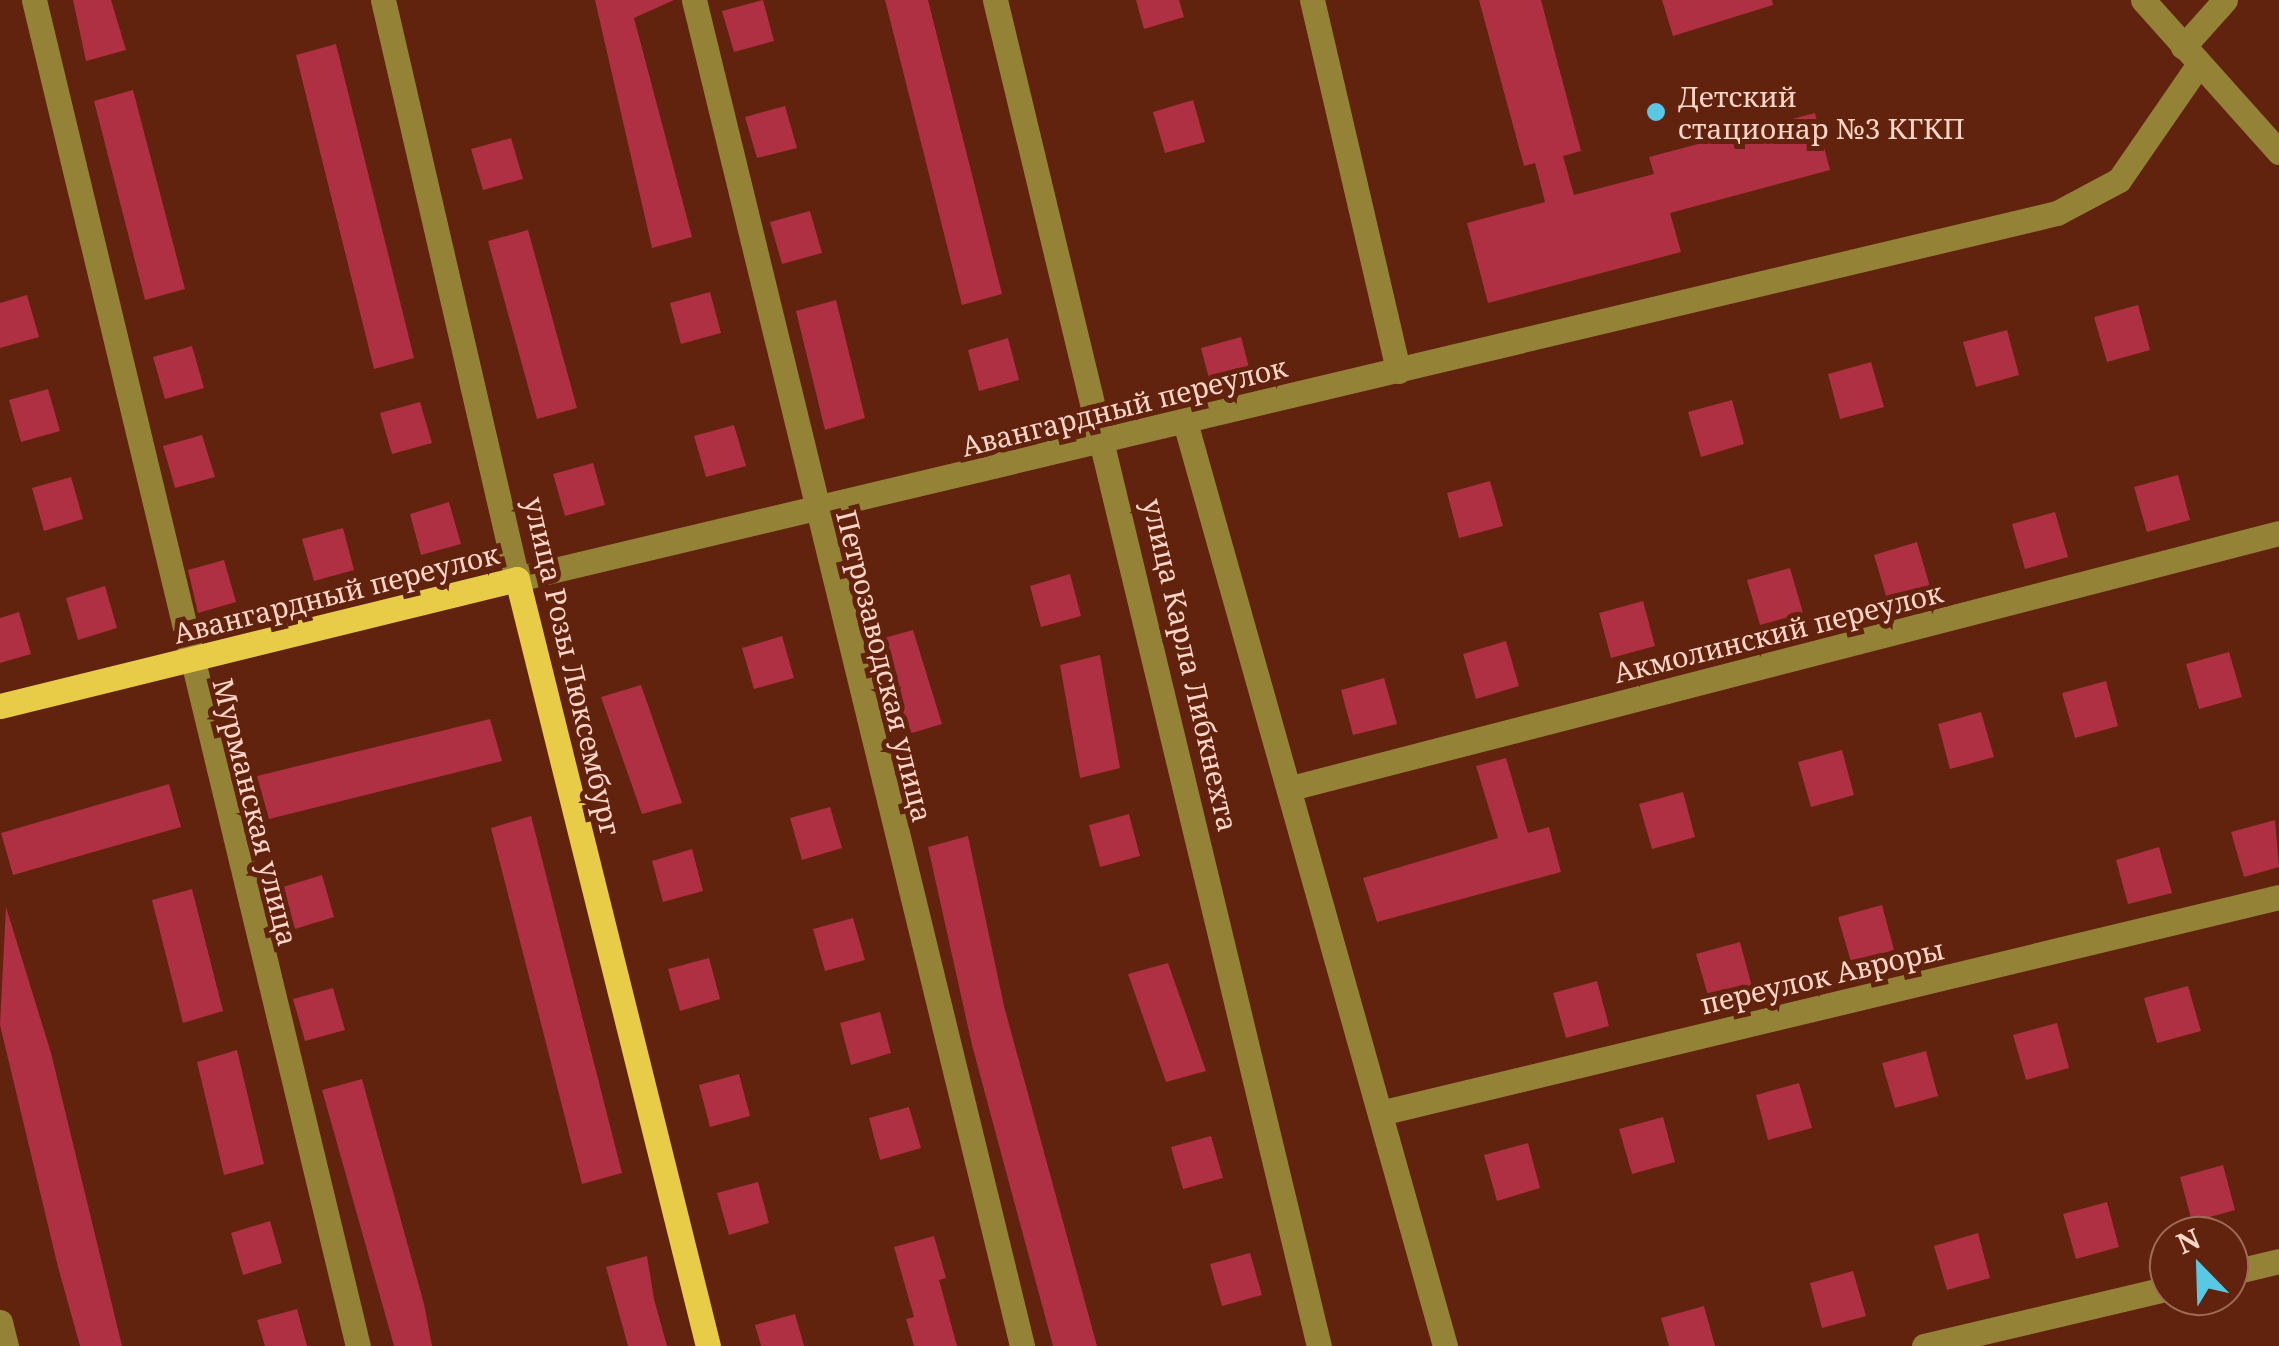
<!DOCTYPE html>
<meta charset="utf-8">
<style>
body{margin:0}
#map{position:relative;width:2279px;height:1346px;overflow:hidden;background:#61220e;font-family:"Noto Serif",serif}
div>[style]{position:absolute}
.building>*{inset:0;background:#ae3042}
.minor>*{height:25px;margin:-12.5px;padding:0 12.5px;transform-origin:12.5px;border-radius:12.5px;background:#948336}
.major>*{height:25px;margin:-12.5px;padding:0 12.5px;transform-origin:12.5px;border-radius:12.5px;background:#e8cc47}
.dots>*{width:28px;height:28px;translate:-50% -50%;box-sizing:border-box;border:5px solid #61220e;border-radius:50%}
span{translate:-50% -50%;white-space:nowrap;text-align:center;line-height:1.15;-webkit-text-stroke:10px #61220e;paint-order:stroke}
.poi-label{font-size:28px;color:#fed6c9}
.left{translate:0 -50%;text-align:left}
.street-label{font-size:28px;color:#fed6c9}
.north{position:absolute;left:2149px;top:1216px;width:100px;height:100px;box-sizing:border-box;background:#61220e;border:2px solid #a06a59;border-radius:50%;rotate:337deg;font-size:28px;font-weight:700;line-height:40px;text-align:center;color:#fed6c9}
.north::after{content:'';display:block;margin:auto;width:35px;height:45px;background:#59c8e5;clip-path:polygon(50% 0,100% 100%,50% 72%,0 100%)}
</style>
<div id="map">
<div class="building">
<i style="clip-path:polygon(73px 0,111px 0,126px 50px,86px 61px)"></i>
<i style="clip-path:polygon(595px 0,674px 0,634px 18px,692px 237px,652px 248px)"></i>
<i style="clip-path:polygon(763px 0,774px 41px,734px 52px,722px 11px)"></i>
<i style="clip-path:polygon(885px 0,928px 0,1002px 294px,962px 305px)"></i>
<i style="clip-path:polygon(1136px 0,1179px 0,1184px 17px,1144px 29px)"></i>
<i style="clip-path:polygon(1479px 0,1541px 0,1581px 151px,1563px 156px,1574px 195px,1654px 174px,1649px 157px,1815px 113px,1830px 170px,1670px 213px,1681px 252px,1488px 303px,1467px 223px,1545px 202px,1535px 163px,1524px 166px)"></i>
<i style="clip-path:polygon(1662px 0,1772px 0,1773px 5px,1673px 36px)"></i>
<i style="clip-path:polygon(336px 44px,414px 358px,374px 369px,296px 55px)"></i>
<i style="clip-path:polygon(133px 90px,185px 289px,145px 300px,94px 101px)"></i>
<i style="clip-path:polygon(1193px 100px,1205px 142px,1165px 153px,1153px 112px)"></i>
<i style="clip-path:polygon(785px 106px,797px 148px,757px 158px,745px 117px)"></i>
<i style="clip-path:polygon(511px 138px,523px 179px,483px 190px,471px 149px)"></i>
<i style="clip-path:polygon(810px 211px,822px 253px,782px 264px,770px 222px)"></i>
<i style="clip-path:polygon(528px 230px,577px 408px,537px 419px,488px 241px)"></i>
<i style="clip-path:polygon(710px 292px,721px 333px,681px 344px,670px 303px)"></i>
<i style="clip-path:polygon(27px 295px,39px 337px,0 348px,0 303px)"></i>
<i style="clip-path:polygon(836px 300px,865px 418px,825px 430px,796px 311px)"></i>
<i style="clip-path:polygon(2138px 305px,2150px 350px,2107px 362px,2094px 317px)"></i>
<i style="clip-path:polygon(2007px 330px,2019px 375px,1976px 387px,1963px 342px)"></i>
<i style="clip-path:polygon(1241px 337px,1252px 379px,1212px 390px,1201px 348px)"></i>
<i style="clip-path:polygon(1008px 338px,1019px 380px,979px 391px,968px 350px)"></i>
<i style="clip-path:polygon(192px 346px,204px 388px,165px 399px,153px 357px)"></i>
<i style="clip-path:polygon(1871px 362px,1884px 407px,1840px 419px,1828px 374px)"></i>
<i style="clip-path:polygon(48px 389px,60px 431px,21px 442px,9px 400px)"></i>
<i style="clip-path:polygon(1732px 400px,1744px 444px,1701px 457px,1688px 412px)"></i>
<i style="clip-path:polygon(420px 402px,432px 443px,392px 454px,380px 413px)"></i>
<i style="clip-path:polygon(734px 425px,746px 466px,706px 477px,694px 436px)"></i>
<i style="clip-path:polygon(202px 435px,215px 477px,175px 488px,163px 446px)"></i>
<i style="clip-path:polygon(593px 463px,605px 505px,565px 516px,553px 474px)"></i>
<i style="clip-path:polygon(2178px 475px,2190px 520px,2147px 532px,2134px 487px)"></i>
<i style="clip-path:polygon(71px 477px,83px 519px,44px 531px,32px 488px)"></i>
<i style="clip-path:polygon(1490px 481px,1503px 526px,1459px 538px,1447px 493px)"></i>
<i style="clip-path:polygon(449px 502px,461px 544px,421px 555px,410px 514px)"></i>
<i style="clip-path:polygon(2055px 512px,2068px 557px,2025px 569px,2012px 524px)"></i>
<i style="clip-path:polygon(343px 528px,354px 570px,314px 581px,302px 539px)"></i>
<i style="clip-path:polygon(1917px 542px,1930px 587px,1887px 599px,1874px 555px)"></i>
<i style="clip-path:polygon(224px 560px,236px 602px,198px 613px,188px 570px)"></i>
<i style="clip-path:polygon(1790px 568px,1803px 613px,1760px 625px,1747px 580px)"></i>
<i style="clip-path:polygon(1070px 574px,1081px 616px,1041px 627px,1030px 586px)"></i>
<i style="clip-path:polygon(105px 586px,117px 628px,78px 640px,66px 598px)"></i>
<i style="clip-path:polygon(1643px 601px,1655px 646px,1611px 658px,1599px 613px)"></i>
<i style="clip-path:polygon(19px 612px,31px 654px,0 663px,0 618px)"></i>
<i style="clip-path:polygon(913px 630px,942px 724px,902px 736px,873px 641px)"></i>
<i style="clip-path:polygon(782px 636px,794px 678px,754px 689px,742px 648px)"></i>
<i style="clip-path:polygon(1506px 641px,1519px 686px,1476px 699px,1463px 654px)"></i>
<i style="clip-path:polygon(2229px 652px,2242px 697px,2199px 709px,2186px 664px)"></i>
<i style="clip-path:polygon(1100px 655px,1120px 768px,1080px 778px,1060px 665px)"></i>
<i style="clip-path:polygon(1384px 678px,1397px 724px,1353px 735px,1341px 690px)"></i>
<i style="clip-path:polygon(2106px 681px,2118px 726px,2075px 738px,2062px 693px)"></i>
<i style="clip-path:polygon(641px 685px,682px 803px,642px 814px,601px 697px)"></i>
<i style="clip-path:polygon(1981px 712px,1994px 757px,1950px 769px,1938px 724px)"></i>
<i style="clip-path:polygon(490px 719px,502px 761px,269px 819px,257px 776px)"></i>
<i style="clip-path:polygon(1842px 750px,1854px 795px,1811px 807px,1798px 762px)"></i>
<i style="clip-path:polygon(1506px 758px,1528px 833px,1549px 827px,1561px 872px,1377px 922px,1363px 878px,1498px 838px,1476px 766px)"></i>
<i style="clip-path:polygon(169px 784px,181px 827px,13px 875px,1px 833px)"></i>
<i style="clip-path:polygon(1683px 792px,1695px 837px,1652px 849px,1639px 804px)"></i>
<i style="clip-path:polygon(830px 807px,842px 848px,802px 860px,790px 818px)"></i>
<i style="clip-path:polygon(1129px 814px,1140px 856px,1100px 867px,1089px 825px)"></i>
<i style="clip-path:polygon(531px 816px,622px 1173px,582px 1184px,491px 828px)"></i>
<i style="clip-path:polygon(2275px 820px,2279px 867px,2244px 877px,2231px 832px)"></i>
<i style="clip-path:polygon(968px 836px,1004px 1006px,1097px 1346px,1053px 1346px,972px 1045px,928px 847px)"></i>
<i style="clip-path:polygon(2159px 847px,2172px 893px,2128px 904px,2116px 860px)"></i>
<i style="clip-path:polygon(692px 849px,703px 891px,663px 902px,652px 861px)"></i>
<i style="clip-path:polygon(322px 875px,334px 917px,295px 929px,283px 887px)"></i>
<i style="clip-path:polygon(192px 889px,223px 1011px,183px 1023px,152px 900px)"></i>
<i style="clip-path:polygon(1882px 905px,1894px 950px,1851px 962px,1838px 917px)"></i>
<i style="clip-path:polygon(6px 907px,51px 1053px,122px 1346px,80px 1346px,58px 1267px,0 1025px)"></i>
<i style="clip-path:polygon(853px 918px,865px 960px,825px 971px,813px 929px)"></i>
<i style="clip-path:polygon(1740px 942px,1752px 987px,1709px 999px,1696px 954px)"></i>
<i style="clip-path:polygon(709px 958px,720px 999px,680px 1011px,668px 969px)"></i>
<i style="clip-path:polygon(1168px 963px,1206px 1071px,1166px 1082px,1128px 974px)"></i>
<i style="clip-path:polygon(1597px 981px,1609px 1026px,1566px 1038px,1553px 993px)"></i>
<i style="clip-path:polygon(2188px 986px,2201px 1031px,2157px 1043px,2144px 998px)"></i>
<i style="clip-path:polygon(333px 988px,345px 1030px,305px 1041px,293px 999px)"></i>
<i style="clip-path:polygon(880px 1012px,891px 1053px,851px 1065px,840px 1023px)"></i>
<i style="clip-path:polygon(2057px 1023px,2069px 1068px,2026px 1080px,2013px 1035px)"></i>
<i style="clip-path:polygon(237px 1050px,264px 1164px,224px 1175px,197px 1062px)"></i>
<i style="clip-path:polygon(1926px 1051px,1938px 1096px,1895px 1108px,1882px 1063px)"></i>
<i style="clip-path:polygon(739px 1074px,750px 1116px,710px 1127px,699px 1085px)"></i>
<i style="clip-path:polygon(362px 1079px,424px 1304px,432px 1346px,394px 1346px,322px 1090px)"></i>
<i style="clip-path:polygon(1799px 1083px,1812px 1128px,1768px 1140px,1756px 1095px)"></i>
<i style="clip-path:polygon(909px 1107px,921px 1148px,880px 1160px,869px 1118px)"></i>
<i style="clip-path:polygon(1663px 1117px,1675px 1162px,1632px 1174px,1619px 1129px)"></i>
<i style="clip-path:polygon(1211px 1136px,1223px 1178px,1183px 1189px,1171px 1147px)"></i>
<i style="clip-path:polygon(1528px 1143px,1540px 1188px,1497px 1201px,1484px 1155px)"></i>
<i style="clip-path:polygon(2223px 1165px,2235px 1210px,2192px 1222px,2180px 1177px)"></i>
<i style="clip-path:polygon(758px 1182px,769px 1223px,729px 1235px,717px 1193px)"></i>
<i style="clip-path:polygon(2107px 1202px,2119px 1247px,2076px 1259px,2063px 1214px)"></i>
<i style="clip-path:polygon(270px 1221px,282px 1263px,243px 1275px,231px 1233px)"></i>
<i style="clip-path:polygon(1978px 1233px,1990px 1278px,1947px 1290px,1934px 1246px)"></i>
<i style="clip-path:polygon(934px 1236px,946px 1278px,939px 1280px,957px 1346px,914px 1346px,906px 1319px,914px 1317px,894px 1247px)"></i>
<i style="clip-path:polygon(1250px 1253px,1262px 1295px,1222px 1306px,1210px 1264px)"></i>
<i style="clip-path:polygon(647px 1256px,654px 1299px,667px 1346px,628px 1346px,606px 1267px)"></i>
<i style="clip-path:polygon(1853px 1271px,1866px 1316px,1822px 1328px,1810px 1283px)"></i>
<i style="clip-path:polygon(1704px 1306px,1715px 1346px,1669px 1346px,1661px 1318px)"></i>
<i style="clip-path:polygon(297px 1309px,307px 1346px,265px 1346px,257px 1320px)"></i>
<i style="clip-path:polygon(795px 1314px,804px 1346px,761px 1346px,755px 1325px)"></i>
</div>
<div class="minor">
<i style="left:34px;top:0;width:1384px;rotate:76.47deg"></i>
<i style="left:383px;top:0;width:594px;rotate:76.97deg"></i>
<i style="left:517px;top:579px;width:1583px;rotate:-13.37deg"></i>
<i style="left:2057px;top:213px;width:70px;rotate:-28deg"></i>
<i style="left:2119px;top:180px;width:141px;rotate:-55.4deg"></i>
<i style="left:694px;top:0;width:1385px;rotate:76.3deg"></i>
<i style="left:995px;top:0;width:1384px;rotate:76.47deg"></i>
<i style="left:1312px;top:0;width:381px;rotate:76.9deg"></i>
<i style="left:2143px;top:0;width:204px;rotate:48.2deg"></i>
<i style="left:2183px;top:47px;width:63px;rotate:-48.2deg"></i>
<i style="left:1185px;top:422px;width:960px;rotate:74.28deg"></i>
<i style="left:1291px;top:788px;width:1020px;rotate:-14.47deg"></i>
<i style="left:1380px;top:1113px;width:925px;rotate:-13.51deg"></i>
<i style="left:2229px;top:1273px;width:51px;rotate:-13.5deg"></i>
<i style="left:0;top:1322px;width:25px;rotate:76deg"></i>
<i style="left:1924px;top:1346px;width:252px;rotate:-13.3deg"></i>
</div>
<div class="major">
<i style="left:0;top:706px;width:532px;rotate:-13.8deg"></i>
<i style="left:517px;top:579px;width:790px;rotate:76.02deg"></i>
</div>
<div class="dots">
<i style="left:1656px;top:112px;background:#59c8e5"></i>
</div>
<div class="poi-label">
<span class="left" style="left:1678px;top:112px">Детский<br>стационар №3 КГКП</span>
</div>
<div class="street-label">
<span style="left:1124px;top:406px;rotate:-14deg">Авангардный переулок</span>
<span style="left:336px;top:593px;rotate:-14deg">Авангардный переулок</span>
<span style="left:1778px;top:632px;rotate:-14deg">Акмолинский переулок</span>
<span style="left:1191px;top:665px;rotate:77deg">улица Карла Либкнехта</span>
<span style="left:573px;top:666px;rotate:77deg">улица Розы Люксембург</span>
<span style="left:885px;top:666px;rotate:76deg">Петрозаводская улица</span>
<span style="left:256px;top:812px;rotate:76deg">Мурманская улица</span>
<span style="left:1822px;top:976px;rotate:-13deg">переулок Авроры</span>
</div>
<div class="north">N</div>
</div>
